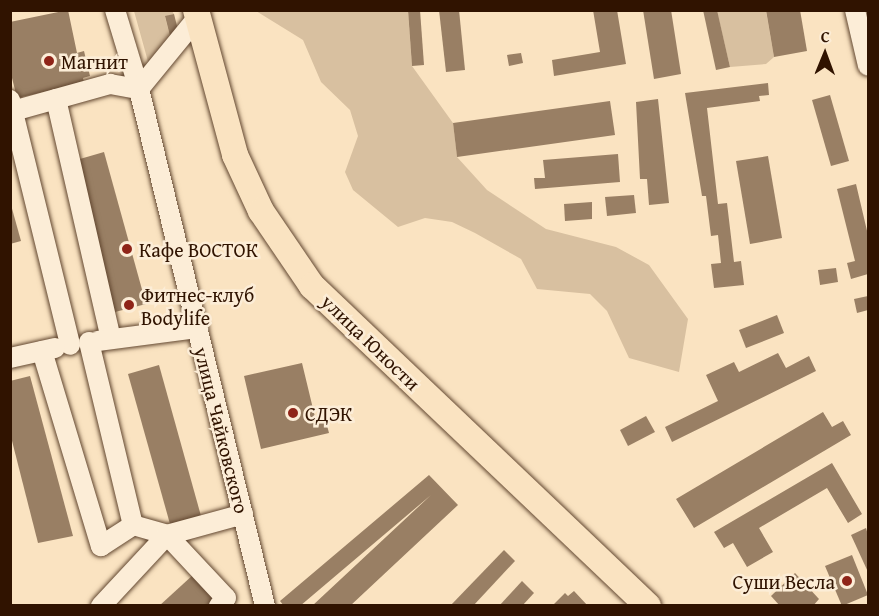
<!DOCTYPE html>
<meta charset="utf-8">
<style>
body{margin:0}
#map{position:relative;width:879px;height:616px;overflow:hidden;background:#fae3c1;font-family:"Gentium Book Plus",serif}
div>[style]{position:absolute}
.green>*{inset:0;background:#d8c0a0}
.building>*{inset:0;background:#997f64}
.roads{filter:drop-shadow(0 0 2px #624730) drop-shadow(0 0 2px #624730)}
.minor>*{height:20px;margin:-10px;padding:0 10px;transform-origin:10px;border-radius:10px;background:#fcedd7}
.major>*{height:26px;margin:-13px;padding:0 13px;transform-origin:13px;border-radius:13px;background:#fae3c1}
.dots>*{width:16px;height:16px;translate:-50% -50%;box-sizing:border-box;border:3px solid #fcedd7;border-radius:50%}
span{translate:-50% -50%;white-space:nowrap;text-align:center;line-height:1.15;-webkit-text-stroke:5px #fcedd7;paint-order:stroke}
.poi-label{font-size:20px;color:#301300}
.left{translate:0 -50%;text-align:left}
.right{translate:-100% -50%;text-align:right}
.street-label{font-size:20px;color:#301300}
.frame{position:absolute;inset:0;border:12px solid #301300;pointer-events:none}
.north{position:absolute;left:795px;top:24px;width:60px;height:60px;-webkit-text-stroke:4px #fcedd7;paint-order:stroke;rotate:1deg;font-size:16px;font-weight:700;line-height:24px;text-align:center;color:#301300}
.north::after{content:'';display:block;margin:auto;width:21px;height:27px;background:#301300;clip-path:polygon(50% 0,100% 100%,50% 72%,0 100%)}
</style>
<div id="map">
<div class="green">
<i style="clip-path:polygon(134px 11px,172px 11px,174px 14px,165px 17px,171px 40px,152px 76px)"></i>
<i style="clip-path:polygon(256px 11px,408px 11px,412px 66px,453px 123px,457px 157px,487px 190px,546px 229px,616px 247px,649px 265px,688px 319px,679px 372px,629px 358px,607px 311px,590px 294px,537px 289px,521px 259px,475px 233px,452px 222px,425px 218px,398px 227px,353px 190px,345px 172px,358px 136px,350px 110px,321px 82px,303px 40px)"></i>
<i style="clip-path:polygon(717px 11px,766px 11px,774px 57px,766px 64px,730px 67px)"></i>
</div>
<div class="building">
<i style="clip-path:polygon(68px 10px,77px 53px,84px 51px,90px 76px,83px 78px,84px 83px,17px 98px,10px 70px,10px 22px)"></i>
<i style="clip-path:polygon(408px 10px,420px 10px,424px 65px,412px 66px)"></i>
<i style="clip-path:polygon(439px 10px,459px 10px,465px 70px,446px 72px)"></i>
<i style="clip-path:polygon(593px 10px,617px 10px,626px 64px,554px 76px,552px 60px,600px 52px)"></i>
<i style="clip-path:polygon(643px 10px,671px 10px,681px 74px,654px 79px)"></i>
<i style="clip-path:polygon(703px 10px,717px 10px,730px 67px,716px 70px)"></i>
<i style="clip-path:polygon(766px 10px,800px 10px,807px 51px,774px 57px)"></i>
<i style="clip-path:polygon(174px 14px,180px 38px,171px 40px,165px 16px)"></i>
<i style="clip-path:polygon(521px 53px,523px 63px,509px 66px,507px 55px)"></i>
<i style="clip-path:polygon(768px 83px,769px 95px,759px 96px,760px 101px,707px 108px,718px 204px,727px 203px,734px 262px,741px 261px,744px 285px,714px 288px,711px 264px,721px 263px,718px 235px,711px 236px,706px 196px,702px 196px,685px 93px)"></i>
<i style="clip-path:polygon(830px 95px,849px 161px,831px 166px,812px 100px)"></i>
<i style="clip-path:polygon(658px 99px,669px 203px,649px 205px,647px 179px,640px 179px,636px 102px)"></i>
<i style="clip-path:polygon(610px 101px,615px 135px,457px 157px,453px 123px)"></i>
<i style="clip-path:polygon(104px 152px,146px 304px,115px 312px,73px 161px)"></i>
<i style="clip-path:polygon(618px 154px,620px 182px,535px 189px,534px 178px,545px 178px,543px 160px)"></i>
<i style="clip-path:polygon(768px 156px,782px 238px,750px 244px,736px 161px)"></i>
<i style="clip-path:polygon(856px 184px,868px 235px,868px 274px,851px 279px,847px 263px,855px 261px,837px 189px)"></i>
<i style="clip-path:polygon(634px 195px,636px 213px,607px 216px,605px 197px)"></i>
<i style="clip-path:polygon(592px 202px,592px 219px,565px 221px,564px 204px)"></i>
<i style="clip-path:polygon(11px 205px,21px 241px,10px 244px,10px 206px)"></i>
<i style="clip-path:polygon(836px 268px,838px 282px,820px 285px,818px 270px)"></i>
<i style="clip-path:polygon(868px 296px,868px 310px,857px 313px,854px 299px)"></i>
<i style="clip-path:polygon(777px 315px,784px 333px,746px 348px,739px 330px)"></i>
<i style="clip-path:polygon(778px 353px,786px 368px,809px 356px,816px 371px,672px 442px,665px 427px,718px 401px,706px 375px,734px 362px,739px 372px)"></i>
<i style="clip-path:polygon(302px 363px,315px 417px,324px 414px,329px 433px,261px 449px,244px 376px)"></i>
<i style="clip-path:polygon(159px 365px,201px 516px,170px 524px,128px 374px)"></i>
<i style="clip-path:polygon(30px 376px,73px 536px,38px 543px,10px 433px,10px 381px)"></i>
<i style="clip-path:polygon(823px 412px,832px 427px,843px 421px,851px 435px,694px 528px,676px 499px)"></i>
<i style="clip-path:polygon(646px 416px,655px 432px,628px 446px,620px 430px)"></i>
<i style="clip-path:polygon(832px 463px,862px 514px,848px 523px,827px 488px,759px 528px,773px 552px,747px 567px,733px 543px,724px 548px,714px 532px)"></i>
<i style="clip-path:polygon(429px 475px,458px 505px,350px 606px,312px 606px,431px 495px,300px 606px,284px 606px,280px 601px)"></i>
<i style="clip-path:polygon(866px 528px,868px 535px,868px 572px,851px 535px)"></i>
<i style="clip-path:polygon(504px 550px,515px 561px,473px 606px,450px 606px)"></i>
<i style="clip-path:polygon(852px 555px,868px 595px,842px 606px,825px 566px)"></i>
<i style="clip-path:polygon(795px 573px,819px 599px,813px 606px,780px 606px,771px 596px)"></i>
<i style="clip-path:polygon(194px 574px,215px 598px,207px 606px,159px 606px)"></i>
<i style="clip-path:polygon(522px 581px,534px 593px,522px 606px,499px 606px)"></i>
<i style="clip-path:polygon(574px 591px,588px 606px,552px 606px,565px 593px,568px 596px)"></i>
</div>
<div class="roads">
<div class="minor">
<i style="left:115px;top:10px;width:83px;rotate:73.1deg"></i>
<i style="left:139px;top:89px;width:532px;rotate:76.3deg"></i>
<i style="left:855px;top:10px;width:57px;rotate:76.9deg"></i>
<i style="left:56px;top:99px;width:246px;rotate:77.1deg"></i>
<i style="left:10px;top:100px;width:252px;rotate:76.2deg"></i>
<i style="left:13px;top:111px;width:101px;rotate:-15.6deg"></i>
<i style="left:110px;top:84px;width:29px;rotate:10deg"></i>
<i style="left:139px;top:89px;width:93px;rotate:-50.7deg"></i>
<i style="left:98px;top:341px;width:101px;rotate:-7.4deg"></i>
<i style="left:89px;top:342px;width:188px;rotate:76.5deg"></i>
<i style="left:133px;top:525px;width:35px;rotate:16deg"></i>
<i style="left:167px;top:535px;width:79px;rotate:-15.4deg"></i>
<i style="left:42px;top:351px;width:204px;rotate:73.2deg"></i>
<i style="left:101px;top:546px;width:38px;rotate:-33deg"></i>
<i style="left:10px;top:358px;width:46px;rotate:-12.5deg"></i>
<i style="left:167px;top:535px;width:86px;rotate:46.9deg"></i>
<i style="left:226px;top:598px;width:11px;rotate:131deg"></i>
<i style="left:101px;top:606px;width:97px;rotate:-47.1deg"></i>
</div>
<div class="major">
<i style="left:196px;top:10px;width:150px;rotate:74.9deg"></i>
<i style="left:235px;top:155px;width:62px;rotate:65.1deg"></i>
<i style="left:261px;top:211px;width:91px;rotate:55.8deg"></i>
<i style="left:312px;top:286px;width:464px;rotate:43.6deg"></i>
</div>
</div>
<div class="dots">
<i style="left:49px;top:61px;background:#8f2418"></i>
<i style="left:127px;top:249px;background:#8f2418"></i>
<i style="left:129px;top:305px;background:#8f2418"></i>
<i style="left:293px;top:413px;background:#8f2418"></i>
<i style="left:847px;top:581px;background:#8f2418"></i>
</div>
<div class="poi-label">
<span class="left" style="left:61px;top:61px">Магнит</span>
<span class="left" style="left:139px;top:249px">Кафе ВОСТОК</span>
<span class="left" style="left:141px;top:306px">Фитнес-клуб<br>Bodylife</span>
<span class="left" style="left:305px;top:413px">СДЭК</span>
<span class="right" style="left:835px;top:581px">Суши Весла</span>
</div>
<div class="street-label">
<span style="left:371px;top:342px;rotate:44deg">улица Юности</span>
<span style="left:222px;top:430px;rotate:76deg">улица Чайковского</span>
</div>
<div class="frame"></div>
<div class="north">С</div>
</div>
